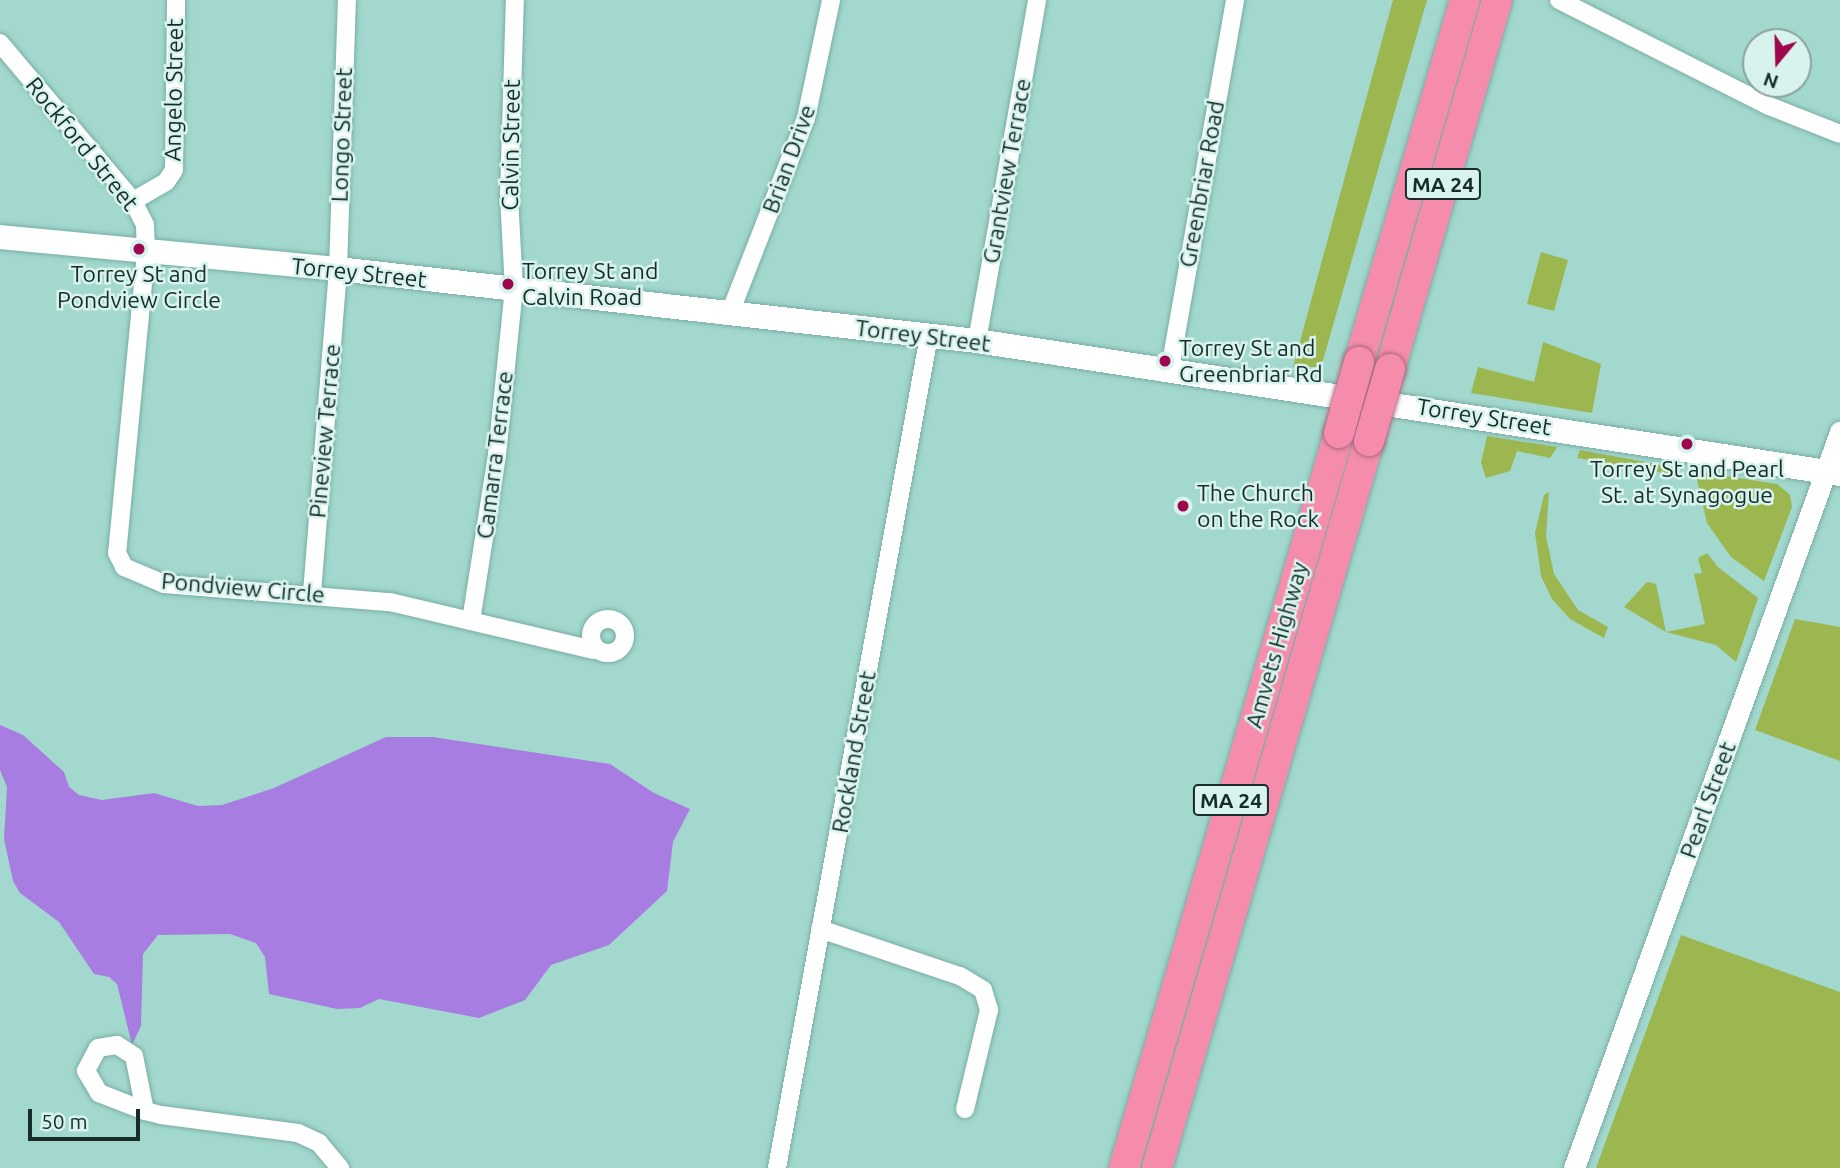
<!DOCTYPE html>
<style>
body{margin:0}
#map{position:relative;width:1840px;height:1168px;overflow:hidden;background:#a2d8ce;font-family:Ubuntu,sans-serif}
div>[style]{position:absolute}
.green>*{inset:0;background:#9cb750}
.water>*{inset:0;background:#a87de1}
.roads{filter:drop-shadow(0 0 2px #79aea4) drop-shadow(0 0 2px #79aea4)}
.minor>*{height:18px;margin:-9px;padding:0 9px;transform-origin:9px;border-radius:9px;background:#fff}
.minor>.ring{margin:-9px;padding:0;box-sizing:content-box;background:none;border:18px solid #fff;border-radius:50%}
.tertiary>*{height:21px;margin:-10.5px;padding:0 10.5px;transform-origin:10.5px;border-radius:10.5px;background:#fff}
.secondary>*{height:24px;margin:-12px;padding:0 12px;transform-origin:12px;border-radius:12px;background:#fff}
.motorway>*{height:30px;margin:-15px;padding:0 15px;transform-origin:15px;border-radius:15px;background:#f68cab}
.bridges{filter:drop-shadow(0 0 2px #a86a7e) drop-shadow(0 0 2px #a86a7e)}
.motorway-bridge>*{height:30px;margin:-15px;padding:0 15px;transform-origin:15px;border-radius:15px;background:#f68cab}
.dots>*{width:19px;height:19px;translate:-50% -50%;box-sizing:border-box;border:4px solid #d8f3ed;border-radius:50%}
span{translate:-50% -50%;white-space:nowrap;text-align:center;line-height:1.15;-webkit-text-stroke:5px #d8f3ed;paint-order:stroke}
.shield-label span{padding:2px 5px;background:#d8f3ed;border:2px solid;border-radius:5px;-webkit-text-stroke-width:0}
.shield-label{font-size:21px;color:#172c29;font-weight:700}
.street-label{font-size:23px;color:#172c29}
.poi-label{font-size:23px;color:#172c29}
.left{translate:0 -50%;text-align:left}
.north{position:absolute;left:1742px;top:28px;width:70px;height:70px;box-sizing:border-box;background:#d8f3ed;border:2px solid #8ba39f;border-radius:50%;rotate:199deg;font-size:19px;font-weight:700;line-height:28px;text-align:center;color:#172c29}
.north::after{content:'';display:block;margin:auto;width:24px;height:32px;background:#9e064e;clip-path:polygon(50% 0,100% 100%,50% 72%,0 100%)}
.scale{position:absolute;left:28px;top:1109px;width:112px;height:32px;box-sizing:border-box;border:4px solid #172c29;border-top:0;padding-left:9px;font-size:21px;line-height:24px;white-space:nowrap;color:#172c29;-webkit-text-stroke:5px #d8f3ed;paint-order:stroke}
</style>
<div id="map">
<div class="green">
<i style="clip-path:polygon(1393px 0,1427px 0,1321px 367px,1293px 367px)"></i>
<i style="clip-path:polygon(1541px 252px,1568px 260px,1554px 311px,1527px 304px)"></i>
<i style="clip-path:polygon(1543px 342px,1601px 364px,1592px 413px,1471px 393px,1478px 367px,1534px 382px)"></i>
<i style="clip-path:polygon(1487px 436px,1557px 447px,1550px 458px,1517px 451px,1510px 471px,1486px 478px,1481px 463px)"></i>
<i style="clip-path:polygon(1580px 450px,1673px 467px,1675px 475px,1577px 458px)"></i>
<i style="clip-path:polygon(1695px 471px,1777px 484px,1790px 495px,1792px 507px,1764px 581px,1731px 557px,1707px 523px)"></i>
<i style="clip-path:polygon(1549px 492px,1546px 536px,1554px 574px,1578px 610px,1608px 627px,1604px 638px,1570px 619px,1552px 599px,1541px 576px,1535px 533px,1544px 495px)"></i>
<i style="clip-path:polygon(1707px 553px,1718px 567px,1758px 598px,1736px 662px,1716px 645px,1666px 632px,1624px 607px,1647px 582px,1656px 584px,1666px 632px,1705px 624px,1694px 574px,1702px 573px,1698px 558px)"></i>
<i style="clip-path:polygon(1795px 619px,1840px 627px,1840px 761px,1755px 730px)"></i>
<i style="clip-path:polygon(1681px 935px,1840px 992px,1840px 1168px,1596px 1168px)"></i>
</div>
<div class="water">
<i style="clip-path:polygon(0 725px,23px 735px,64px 772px,69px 787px,79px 795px,102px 800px,154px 793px,198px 806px,222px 805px,274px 788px,386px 737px,433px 737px,610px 764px,654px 793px,690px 809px,673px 842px,667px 891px,609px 945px,551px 965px,525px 1000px,479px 1018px,379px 999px,360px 1008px,337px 1009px,269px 994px,265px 957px,256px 943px,230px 934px,158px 935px,143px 954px,141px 1026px,132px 1045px,117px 984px,109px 977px,94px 974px,59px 922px,20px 893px,13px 881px,4px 839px,7px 787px,0 770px)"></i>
</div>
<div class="roads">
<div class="minor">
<i style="left:1559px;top:0;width:235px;rotate:26.8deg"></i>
<i style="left:1769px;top:106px;width:76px;rotate:21.5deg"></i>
<i style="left:0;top:43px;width:207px;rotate:49.9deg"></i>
<i style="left:133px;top:201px;width:27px;rotate:63deg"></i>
<i style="left:145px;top:225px;width:28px;rotate:88deg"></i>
<i style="left:146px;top:253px;width:301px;rotate:95.5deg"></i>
<i style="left:117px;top:553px;width:16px;rotate:63deg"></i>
<i style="left:124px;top:567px;width:43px;rotate:23deg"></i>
<i style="left:164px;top:584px;width:227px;rotate:4.6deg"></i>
<i style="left:390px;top:602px;width:209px;rotate:13.3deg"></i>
<i style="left:133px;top:201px;width:38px;rotate:-30deg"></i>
<i style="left:166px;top:182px;width:14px;rotate:-56deg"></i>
<i style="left:174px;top:170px;width:170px;rotate:-89.3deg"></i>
<i style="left:730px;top:313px;width:209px;rotate:-68.7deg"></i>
<i style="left:806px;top:118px;width:121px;rotate:-78deg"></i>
<i style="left:977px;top:341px;width:346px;rotate:-80deg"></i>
<i style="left:1170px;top:369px;width:375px;rotate:-80deg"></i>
<i style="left:312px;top:593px;width:325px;rotate:-85.4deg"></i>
<i style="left:338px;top:269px;width:269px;rotate:-88.1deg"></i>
<i class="ring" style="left:591px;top:619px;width:16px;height:16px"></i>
<i style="left:471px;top:621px;width:168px;rotate:-81.1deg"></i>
<i style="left:497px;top:455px;width:167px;rotate:-84.2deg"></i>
<i style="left:514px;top:289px;width:92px;rotate:-93.1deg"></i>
<i style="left:509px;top:197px;width:197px;rotate:-88.3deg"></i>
<i style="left:820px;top:929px;width:148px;rotate:18.6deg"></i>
<i style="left:960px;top:976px;width:27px;rotate:31deg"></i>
<i style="left:983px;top:990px;width:21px;rotate:73deg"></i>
<i style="left:989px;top:1010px;width:102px;rotate:103.6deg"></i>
<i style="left:145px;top:1111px;width:56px;rotate:-101.3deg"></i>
<i style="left:134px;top:1056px;width:20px;rotate:-147deg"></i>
<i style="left:117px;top:1045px;width:19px;rotate:171deg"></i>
<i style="left:98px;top:1048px;width:26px;rotate:118deg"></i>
<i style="left:86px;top:1071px;width:26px;rotate:59deg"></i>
<i style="left:99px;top:1093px;width:49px;rotate:21.4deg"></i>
<i style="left:145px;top:1111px;width:16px;rotate:14deg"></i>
<i style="left:161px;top:1115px;width:138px;rotate:7.5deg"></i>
<i style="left:298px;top:1133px;width:23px;rotate:25deg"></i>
<i style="left:319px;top:1143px;width:33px;rotate:50deg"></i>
<i style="left:777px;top:1168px;width:846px;rotate:-79.65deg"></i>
</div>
<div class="tertiary">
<i style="left:1574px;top:1168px;width:783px;rotate:-70.13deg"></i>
</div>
<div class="secondary">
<i style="left:0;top:237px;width:340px;rotate:5.4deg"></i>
<i style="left:338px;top:269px;width:643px;rotate:6.43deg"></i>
<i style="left:977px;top:341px;width:873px;rotate:8.76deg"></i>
</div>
<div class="motorway">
<i style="left:1359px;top:362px;width:377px;rotate:-73.7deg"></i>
<i style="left:1390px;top:369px;width:384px;rotate:-73.8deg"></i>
<i style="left:1124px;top:1168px;width:766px;rotate:-73.69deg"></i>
<i style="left:1157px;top:1168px;width:757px;rotate:-73.74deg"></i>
</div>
</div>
<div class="bridges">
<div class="motorway-bridge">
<i style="left:1339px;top:433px;width:74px;rotate:-74.3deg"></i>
<i style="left:1369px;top:441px;width:75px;rotate:-73.7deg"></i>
</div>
</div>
<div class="dots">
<i style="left:139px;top:249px;background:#9e064e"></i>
<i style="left:508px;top:284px;background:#9e064e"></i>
<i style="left:1165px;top:361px;background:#9e064e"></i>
<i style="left:1687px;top:444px;background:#9e064e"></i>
<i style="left:1183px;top:506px;background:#9e064e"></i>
</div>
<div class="shield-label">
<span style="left:1443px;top:184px">MA 24</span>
<span style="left:1231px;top:800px">MA 24</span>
</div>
<div class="street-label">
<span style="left:174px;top:90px;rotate:-89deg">Angelo Street</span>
<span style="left:342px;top:135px;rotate:-88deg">Longo Street</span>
<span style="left:82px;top:144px;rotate:51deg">Rockford Street</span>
<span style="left:511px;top:145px;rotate:-89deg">Calvin Street</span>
<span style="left:789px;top:159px;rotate:-70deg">Brian Drive</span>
<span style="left:1007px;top:171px;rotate:-80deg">Grantview Terrace</span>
<span style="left:1202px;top:184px;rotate:-80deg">Greenbriar Road</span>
<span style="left:359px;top:273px;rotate:6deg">Torrey Street</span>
<span style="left:923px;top:336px;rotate:7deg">Torrey Street</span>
<span style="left:1484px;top:417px;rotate:9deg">Torrey Street</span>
<span style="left:325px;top:431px;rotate:-85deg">Pineview Terrace</span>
<span style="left:495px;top:455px;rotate:-83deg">Camarra Terrace</span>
<span style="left:243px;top:588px;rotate:5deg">Pondview Circle</span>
<span style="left:1277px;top:645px;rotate:-74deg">Amvets Highway</span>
<span style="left:854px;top:752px;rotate:-80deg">Rockland Street</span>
<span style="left:1708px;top:800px;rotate:-70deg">Pearl Street</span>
</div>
<div class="poi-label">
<span class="left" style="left:522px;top:284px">Torrey St and<br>Calvin Road</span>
<span style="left:139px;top:287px">Torrey St and<br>Pondview Circle</span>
<span class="left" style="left:1179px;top:361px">Torrey St and<br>Greenbriar Rd</span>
<span style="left:1687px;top:482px">Torrey St and Pearl<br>St. at Synagogue</span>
<span class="left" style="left:1197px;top:506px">The Church<br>on the Rock</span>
</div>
<div class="north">N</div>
<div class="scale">50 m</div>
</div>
